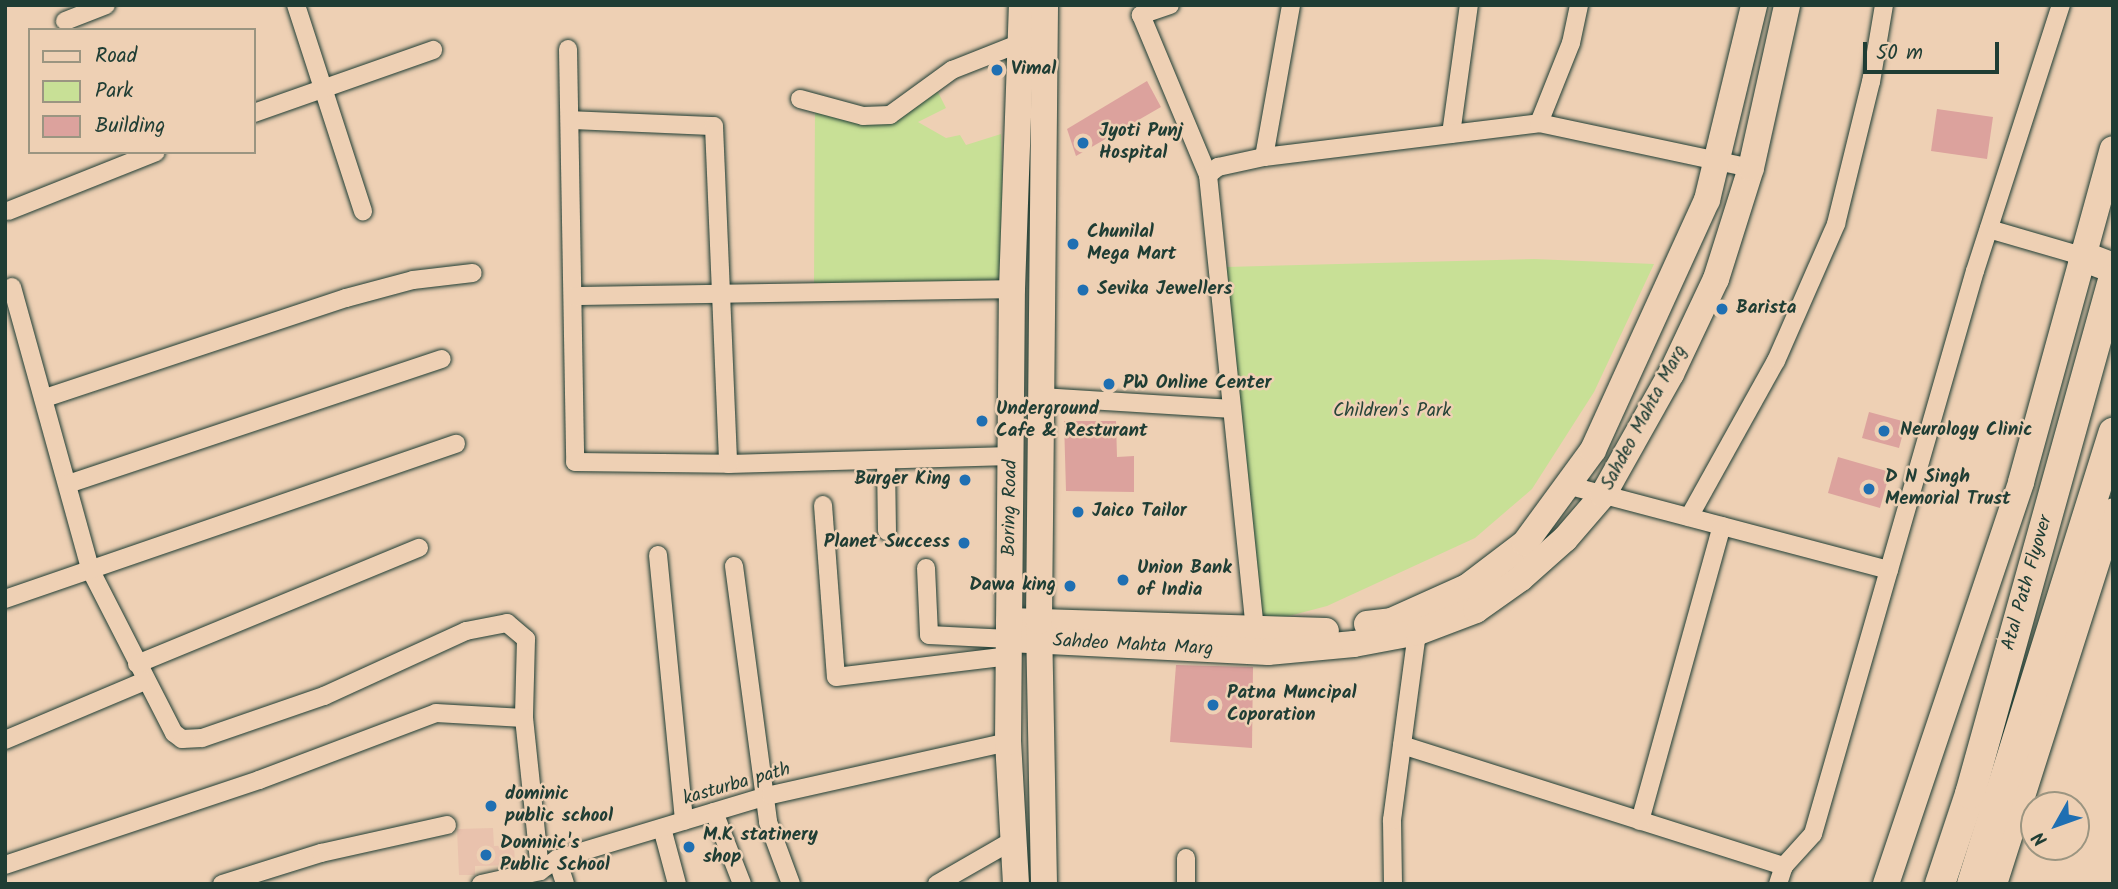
<!DOCTYPE html>
<style>
body{margin:0}
#map{position:relative;width:2118px;height:889px;overflow:hidden;background:#eed0b4;font-family:Kalam,sans-serif}
div>[style]{position:absolute}
.built>*{inset:0;background:#e9c2ad}
.green>*{inset:0;background:#c8e096}
.building>*{inset:0;background:#dca29d}
.roads{filter:drop-shadow(0 0 2px #1f3d34) drop-shadow(0 0 2px #1f3d34)}
.street>*{height:18px;margin:-9px;padding:0 9px;transform-origin:9px;border-radius:9px;background:#eed0b4}
.secondary>*{height:26px;margin:-13px;padding:0 13px;transform-origin:13px;border-radius:13px;background:#eed0b4}
.primary>*{height:30px;margin:-15px;padding:0 15px;transform-origin:15px;border-radius:15px;background:#eed0b4}
.dots>*{width:19px;height:19px;translate:-50% -50%;box-sizing:border-box;border:4px solid #eed0b4;border-radius:50%}
span{translate:-50% -50%;white-space:nowrap;text-align:center;line-height:1.15;-webkit-text-stroke:5px #eed0b4;paint-order:stroke}
.poi-label{font-size:19px;color:#1f3d34;font-weight:700}
.left{translate:0 -50%;text-align:left}
.right{translate:-100% -50%;text-align:right}
.park-label{font-size:19px;color:#274539}
.street-label{font-size:19px;color:#1f3d34}
.frame{position:absolute;inset:0;border:7px solid #1f3d34;pointer-events:none}
.legend{position:absolute;left:28px;top:28px;width:228px;height:126px;box-sizing:border-box;background:#eed0b4;border:2px solid #9b9581;margin:0;padding:9px 12px;list-style:none;font-size:21px;color:#1f3d34}
.legend li{display:flex;align-items:center;gap:14px;height:35px}
.legend b{width:35px;border:2px solid #9b9581}
.north{position:absolute;left:2020px;top:791px;width:70px;height:70px;box-sizing:border-box;background:#eed0b4;border:2px solid #9b9581;border-radius:50%;rotate:230deg;font-size:19px;font-weight:700;line-height:28px;text-align:center;color:#1f3d34}
.north::after{content:'';display:block;margin:auto;width:24px;height:32px;background:#1f6fb2;clip-path:polygon(50% 0,100% 100%,50% 72%,0 100%)}
.scale{position:absolute;left:1863px;top:42px;width:136px;height:32px;box-sizing:border-box;border:4px solid #1f3d34;border-top:0;padding-left:9px;font-size:21px;line-height:24px;white-space:nowrap;color:#1f3d34;-webkit-text-stroke:5px #eed0b4;paint-order:stroke}
</style>
<div id="map">
<div class="built">
<i style="clip-path:polygon(493px 828px,494px 846px,514px 845px,515px 865px,475px 866px,475px 875px,459px 875px,457px 829px)"></i>
</div>
<div class="green">
<i style="clip-path:polygon(936px 88px,946px 108px,918px 122px,946px 138px,960px 135px,966px 145px,1001px 134px,1006px 286px,814px 283px,815px 107px,861px 121px)"></i>
<i style="clip-path:polygon(1534px 259px,1654px 264px,1594px 392px,1532px 489px,1475px 538px,1327px 606px,1262px 623px,1226px 267px)"></i>
</div>
<div class="building">
<i style="clip-path:polygon(1147px 81px,1161px 107px,1076px 156px,1067px 129px)"></i>
<i style="clip-path:polygon(1937px 109px,1993px 117px,1987px 159px,1931px 151px)"></i>
<i style="clip-path:polygon(1869px 412px,1906px 422px,1899px 448px,1862px 438px)"></i>
<i style="clip-path:polygon(1064px 421px,1116px 421px,1117px 457px,1134px 456px,1134px 492px,1066px 491px)"></i>
<i style="clip-path:polygon(1838px 457px,1890px 472px,1880px 508px,1828px 493px)"></i>
<i style="clip-path:polygon(1176px 665px,1253px 667px,1252px 748px,1170px 742px)"></i>
</div>
<div class="roads">
<div class="street">
<i style="left:296px;top:5px;width:217px;rotate:72deg"></i>
<i style="left:1170px;top:5px;width:31px;rotate:161deg"></i>
<i style="left:1141px;top:15px;width:173px;rotate:67.3deg"></i>
<i style="left:65px;top:21px;width:44px;rotate:-21.3deg"></i>
<i style="left:568px;top:49px;width:413px;rotate:89deg"></i>
<i style="left:575px;top:462px;width:153px;rotate:0.7deg"></i>
<i style="left:728px;top:464px;width:283px;rotate:-1.6deg"></i>
<i style="left:800px;top:99px;width:65px;rotate:15.1deg"></i>
<i style="left:863px;top:116px;width:27px;rotate:-2deg"></i>
<i style="left:890px;top:115px;width:77px;rotate:-36deg"></i>
<i style="left:952px;top:70px;width:82px;rotate:-21.5deg"></i>
<i style="left:254px;top:113px;width:190px;rotate:-19.4deg"></i>
<i style="left:570px;top:120px;width:144px;rotate:2.4deg"></i>
<i style="left:714px;top:126px;width:338px;rotate:87.6deg"></i>
<i style="left:1539px;top:123px;width:86px;rotate:-68.2deg"></i>
<i style="left:1571px;top:43px;width:39px;rotate:-78deg"></i>
<i style="left:1451px;top:134px;width:130px;rotate:-82.1deg"></i>
<i style="left:1264px;top:157px;width:154px;rotate:-79.9deg"></i>
<i style="left:8px;top:211px;width:159px;rotate:-21.7deg"></i>
<i style="left:1989px;top:229px;width:97px;rotate:16.2deg"></i>
<i style="left:12px;top:287px;width:295px;rotate:74.5deg"></i>
<i style="left:91px;top:571px;width:182px;rotate:62.9deg"></i>
<i style="left:174px;top:733px;width:10px;rotate:37deg"></i>
<i style="left:182px;top:739px;width:20px;rotate:-3deg"></i>
<i style="left:202px;top:738px;width:129px;rotate:-19deg"></i>
<i style="left:324px;top:696px;width:156px;rotate:-24.6deg"></i>
<i style="left:466px;top:631px;width:42px;rotate:-11deg"></i>
<i style="left:507px;top:623px;width:25px;rotate:40deg"></i>
<i style="left:526px;top:639px;width:79px;rotate:91.5deg"></i>
<i style="left:524px;top:718px;width:154px;rotate:84deg"></i>
<i style="left:573px;top:296px;width:439px;rotate:-0.9deg"></i>
<i style="left:1042px;top:397px;width:190px;rotate:3.6deg"></i>
<i style="left:45px;top:398px;width:317px;rotate:-18.4deg"></i>
<i style="left:346px;top:298px;width:69px;rotate:-15deg"></i>
<i style="left:413px;top:280px;width:60px;rotate:-6.7deg"></i>
<i style="left:886px;top:461px;width:70px;rotate:89.2deg"></i>
<i style="left:68px;top:484px;width:394px;rotate:-18.5deg"></i>
<i style="left:1567px;top:485px;width:333px;rotate:14.8deg"></i>
<i style="left:823px;top:505px;width:172px;rotate:85.7deg"></i>
<i style="left:836px;top:677px;width:175px;rotate:-6.9deg"></i>
<i style="left:1689px;top:517px;width:179px;rotate:-60.9deg"></i>
<i style="left:1776px;top:361px;width:150px;rotate:-66.3deg"></i>
<i style="left:1836px;top:224px;width:146px;rotate:-76.2deg"></i>
<i style="left:1871px;top:82px;width:78px;rotate:-80.4deg"></i>
<i style="left:658px;top:555px;width:267px;rotate:84.4deg"></i>
<i style="left:734px;top:566px;width:258px;rotate:82.4deg"></i>
<i style="left:768px;top:822px;width:66px;rotate:69.6deg"></i>
<i style="left:926px;top:568px;width:67px;rotate:87.4deg"></i>
<i style="left:929px;top:635px;width:80px;rotate:2.9deg"></i>
<i style="left:5px;top:599px;width:477px;rotate:-19deg"></i>
<i style="left:1255px;top:630px;width:457px;rotate:-95.9deg"></i>
<i style="left:1208px;top:175px;width:13px;rotate:-39deg"></i>
<i style="left:1218px;top:167px;width:47px;rotate:-12.3deg"></i>
<i style="left:1264px;top:157px;width:277px;rotate:-7deg"></i>
<i style="left:1539px;top:123px;width:217px;rotate:12deg"></i>
<i style="left:137px;top:664px;width:305px;rotate:-22.4deg"></i>
<i style="left:5px;top:740px;width:152px;rotate:-22.9deg"></i>
<i style="left:1402px;top:745px;width:401px;rotate:17.6deg"></i>
<i style="left:714px;top:812px;width:77px;rotate:68.7deg"></i>
<i style="left:1640px;top:821px;width:306px;rotate:-74.5deg"></i>
<i style="left:662px;top:828px;width:58px;rotate:75deg"></i>
<i style="left:557px;top:859px;width:26px;rotate:72deg"></i>
<i style="left:5px;top:865px;width:268px;rotate:-18.5deg"></i>
<i style="left:259px;top:780px;width:189px;rotate:-20.7deg"></i>
<i style="left:436px;top:713px;width:88px;rotate:3.3deg"></i>
<i style="left:222px;top:884px;width:104px;rotate:-17.4deg"></i>
<i style="left:321px;top:853px;width:129px;rotate:-12.5deg"></i>
<i style="left:481px;top:884px;width:60px;rotate:-12.4deg"></i>
<i style="left:540px;top:871px;width:21px;rotate:-35deg"></i>
<i style="left:557px;top:859px;width:223px;rotate:-16.7deg"></i>
<i style="left:771px;top:795px;width:243px;rotate:-12.6deg"></i>
<i style="left:937px;top:884px;width:92px;rotate:-29.9deg"></i>
<i style="left:1186px;top:884px;width:26px;rotate:-90deg"></i>
<i style="left:1393px;top:884px;width:64px;rotate:-90.9deg"></i>
<i style="left:1392px;top:820px;width:197px;rotate:-82.4deg"></i>
<i style="left:1778px;top:884px;width:19px;rotate:-72deg"></i>
<i style="left:1784px;top:866px;width:43px;rotate:-47.8deg"></i>
<i style="left:1813px;top:834px;width:586px;rotate:-73.95deg"></i>
<i style="left:1975px;top:271px;width:280px;rotate:-72.1deg"></i>
</div>
<div class="secondary">
<i style="left:1009px;top:621px;width:317px;rotate:1.8deg"></i>
<i style="left:1367px;top:624px;width:24px;rotate:-7deg"></i>
<i style="left:1391px;top:621px;width:83px;rotate:-24.1deg"></i>
<i style="left:1467px;top:587px;width:73px;rotate:-37.2deg"></i>
<i style="left:1525px;top:543px;width:115px;rotate:-53.8deg"></i>
<i style="left:1593px;top:450px;width:275px;rotate:-65.5deg"></i>
<i style="left:1707px;top:200px;width:201px;rotate:-76.4deg"></i>
<i style="left:1009px;top:639px;width:259px;rotate:2.9deg"></i>
<i style="left:1268px;top:652px;width:86px;rotate:-5.3deg"></i>
<i style="left:1354px;top:644px;width:65px;rotate:-10.6deg"></i>
<i style="left:1418px;top:632px;width:62px;rotate:-20.8deg"></i>
<i style="left:1476px;top:610px;width:55px;rotate:-35.4deg"></i>
<i style="left:1521px;top:578px;width:59px;rotate:-41.6deg"></i>
<i style="left:1565px;top:539px;width:58px;rotate:-49.2deg"></i>
<i style="left:1603px;top:495px;width:139px;rotate:-60.7deg"></i>
<i style="left:1671px;top:374px;width:105px;rotate:-64.7deg"></i>
<i style="left:1716px;top:279px;width:116px;rotate:-72.5deg"></i>
<i style="left:1751px;top:168px;width:167px;rotate:-77.5deg"></i>
<i style="left:1016px;top:884px;width:142px;rotate:-93.2deg"></i>
<i style="left:1008px;top:742px;width:453px;rotate:-89.5deg"></i>
<i style="left:1012px;top:289px;width:284px;rotate:-88deg"></i>
<i style="left:1044px;top:884px;width:263px;rotate:-91.1deg"></i>
<i style="left:1039px;top:621px;width:616px;rotate:-89.44deg"></i>
<i style="left:1886px;top:884px;width:424px;rotate:-71.4deg"></i>
<i style="left:2021px;top:482px;width:345px;rotate:-74.6deg"></i>
<i style="left:1994px;top:884px;width:391px;rotate:-72.3deg"></i>
</div>
<div class="primary">
<i style="left:2082px;top:256px;width:33px;rotate:21deg"></i>
<i style="left:1940px;top:884px;width:95px;rotate:-71.6deg"></i>
<i style="left:1970px;top:794px;width:534px;rotate:-74.45deg"></i>
<i style="left:1972px;top:884px;width:473px;rotate:-72.6deg"></i>
</div>
</div>
<div class="dots">
<i style="left:997px;top:70px;background:#1f6fb2"></i>
<i style="left:1083px;top:143px;background:#1f6fb2"></i>
<i style="left:1073px;top:244px;background:#1f6fb2"></i>
<i style="left:1083px;top:290px;background:#1f6fb2"></i>
<i style="left:1722px;top:309px;background:#1f6fb2"></i>
<i style="left:1109px;top:384px;background:#1f6fb2"></i>
<i style="left:982px;top:421px;background:#1f6fb2"></i>
<i style="left:1884px;top:431px;background:#1f6fb2"></i>
<i style="left:965px;top:480px;background:#1f6fb2"></i>
<i style="left:1869px;top:489px;background:#1f6fb2"></i>
<i style="left:1078px;top:512px;background:#1f6fb2"></i>
<i style="left:964px;top:543px;background:#1f6fb2"></i>
<i style="left:1123px;top:580px;background:#1f6fb2"></i>
<i style="left:1070px;top:586px;background:#1f6fb2"></i>
<i style="left:1213px;top:705px;background:#1f6fb2"></i>
<i style="left:491px;top:806px;background:#1f6fb2"></i>
<i style="left:689px;top:847px;background:#1f6fb2"></i>
<i style="left:486px;top:855px;background:#1f6fb2"></i>
</div>
<div class="poi-label">
<span class="left" style="left:1011px;top:70px">Vimal</span>
<span class="left" style="left:1099px;top:143px">Jyoti Punj<br>Hospital</span>
<span class="left" style="left:1087px;top:244px">Chunilal<br>Mega Mart</span>
<span class="left" style="left:1097px;top:290px">Sevika Jewellers</span>
<span class="left" style="left:1736px;top:309px">Barista</span>
<span class="left" style="left:1123px;top:384px">PW Online Center</span>
<span class="left" style="left:996px;top:421px">Underground<br>Cafe &amp; Resturant</span>
<span class="left" style="left:1900px;top:431px">Neurology Clinic</span>
<span class="left" style="left:1885px;top:489px">D N Singh<br>Memorial Trust</span>
<span class="right" style="left:951px;top:480px">Burger King</span>
<span class="left" style="left:1092px;top:512px">Jaico Tailor</span>
<span class="right" style="left:950px;top:543px">Planet Success</span>
<span class="left" style="left:1137px;top:580px">Union Bank<br>of India</span>
<span class="right" style="left:1056px;top:586px">Dawa king</span>
<span class="left" style="left:1227px;top:705px">Patna Muncipal<br>Coporation</span>
<span class="left" style="left:505px;top:806px">dominic<br>public school</span>
<span class="left" style="left:703px;top:847px">M.K statinery<br>shop</span>
<span class="left" style="left:500px;top:855px">Dominic's<br>Public School</span>
</div>
<div class="park-label">
<span style="left:1392px;top:412px">Children's Park</span>
</div>
<div class="street-label">
<span style="left:1645px;top:418px;rotate:-62deg">Sahdeo Mahta Marg</span>
<span style="left:1011px;top:508px;rotate:-89deg">Boring Road</span>
<span style="left:2028px;top:583px;rotate:-74deg">Atal Path Flyover</span>
<span style="left:1133px;top:646px;rotate:3deg">Sahdeo Mahta Marg</span>
<span style="left:737px;top:785px;rotate:-16deg">kasturba path</span>
</div>
<div class="frame"></div>
<ul class="legend">
<li><b style="height:9px;background:#eed0b4"></b>Road</li>
<li><b style="height:19px;background:#c8e096"></b>Park</li>
<li><b style="height:19px;background:#dca29d"></b>Building</li>
</ul>
<div class="north">N</div>
<div class="scale">50 m</div>
</div>
